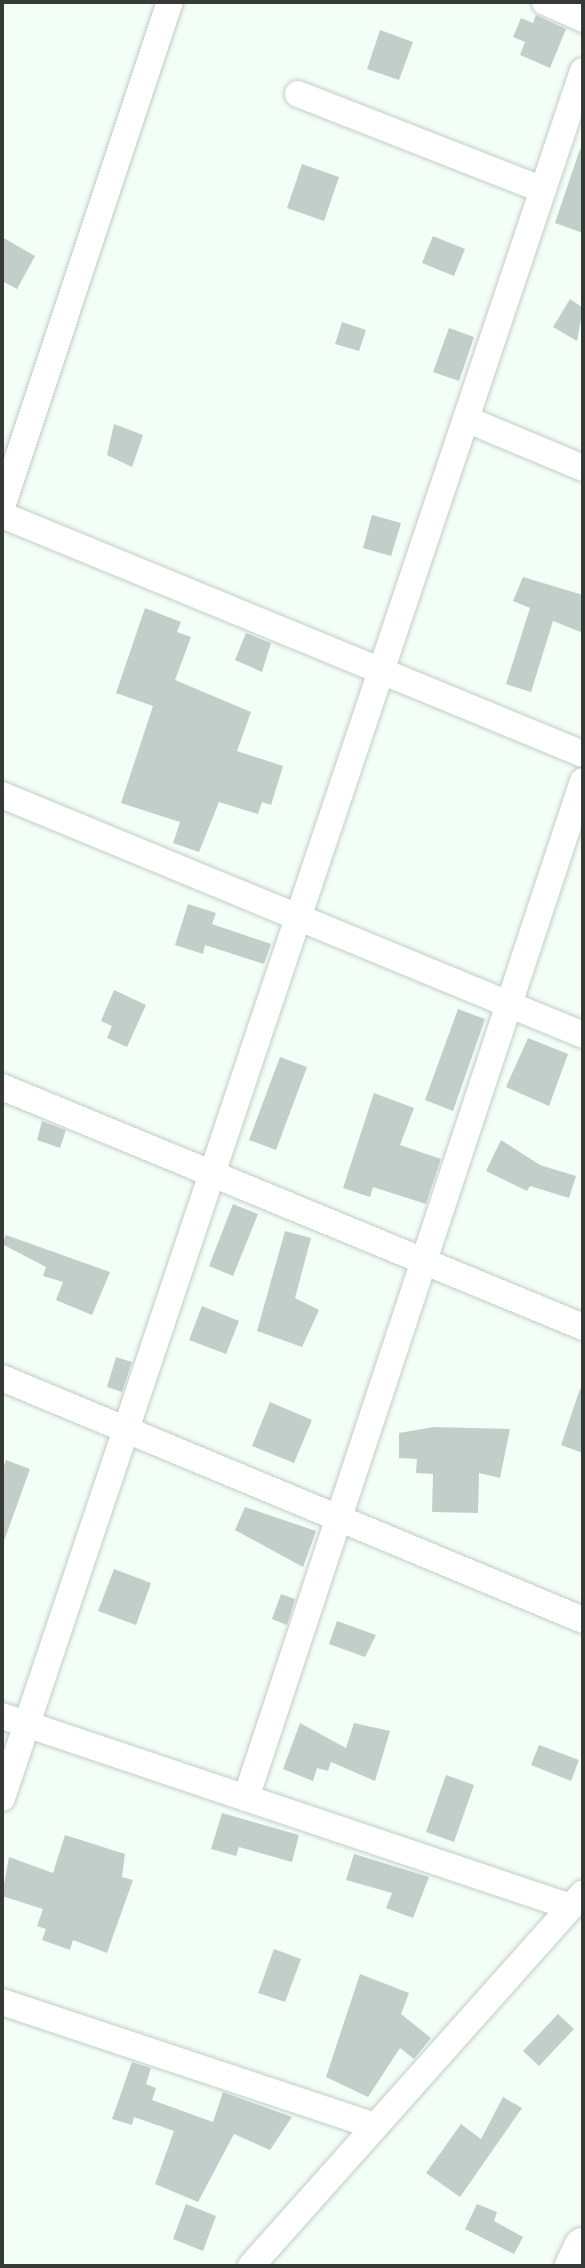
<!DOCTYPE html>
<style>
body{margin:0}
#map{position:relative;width:585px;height:2268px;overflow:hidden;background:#f3fef7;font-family:"PT Sans",sans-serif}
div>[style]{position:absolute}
.building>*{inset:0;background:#c1ceca}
.roads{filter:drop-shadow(0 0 2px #c2cdc7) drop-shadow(0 0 2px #c2cdc7)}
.minor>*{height:26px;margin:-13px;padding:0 13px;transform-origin:13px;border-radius:13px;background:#fff}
.secondary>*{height:38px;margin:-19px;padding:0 19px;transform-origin:19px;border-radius:19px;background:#fff}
span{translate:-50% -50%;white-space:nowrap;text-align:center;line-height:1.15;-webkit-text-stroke:6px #fff;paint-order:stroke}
.frame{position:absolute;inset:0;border:4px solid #353a37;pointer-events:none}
</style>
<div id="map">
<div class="building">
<i style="clip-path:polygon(536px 15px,566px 29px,550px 68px,520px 55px,525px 42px,513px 37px,521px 18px,533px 23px)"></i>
<i style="clip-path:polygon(380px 30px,413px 42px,399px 80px,367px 69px)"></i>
<i style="clip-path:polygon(580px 149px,583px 150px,583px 233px,555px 223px)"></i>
<i style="clip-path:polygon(302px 164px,339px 177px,324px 221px,287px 208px)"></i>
<i style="clip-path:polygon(433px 236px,465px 249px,454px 276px,422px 263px)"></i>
<i style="clip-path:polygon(2px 237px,35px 256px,17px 289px,2px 281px)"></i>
<i style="clip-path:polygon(570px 299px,583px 308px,577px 341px,553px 327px)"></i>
<i style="clip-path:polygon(342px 322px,366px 330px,359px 351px,335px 344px)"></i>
<i style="clip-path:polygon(449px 328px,474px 337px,459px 381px,433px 372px)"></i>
<i style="clip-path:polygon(114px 424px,143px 435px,132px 467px,107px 455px)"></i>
<i style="clip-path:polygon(372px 515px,401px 523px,391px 556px,363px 548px)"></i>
<i style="clip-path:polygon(523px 577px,583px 595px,583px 633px,553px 621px,531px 692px,506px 684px,530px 608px,513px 601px)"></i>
<i style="clip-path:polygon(145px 608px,181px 622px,177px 632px,191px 637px,175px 680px,251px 712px,237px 751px,283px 766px,271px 805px,262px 802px,258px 814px,219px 802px,199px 852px,173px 843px,180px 822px,121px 803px,153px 706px,116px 693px)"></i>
<i style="clip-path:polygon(246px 633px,271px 643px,262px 672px,235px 660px)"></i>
<i style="clip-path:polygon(188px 904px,216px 913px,212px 924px,271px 944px,264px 964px,205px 945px,203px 954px,175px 945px)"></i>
<i style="clip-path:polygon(114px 990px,146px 1005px,127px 1047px,107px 1038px,112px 1026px,101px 1021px)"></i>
<i style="clip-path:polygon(458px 1009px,485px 1019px,453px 1111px,425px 1100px)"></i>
<i style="clip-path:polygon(528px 1038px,568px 1054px,549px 1106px,506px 1087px)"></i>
<i style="clip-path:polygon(280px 1057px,307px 1067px,276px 1150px,249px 1140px)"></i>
<i style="clip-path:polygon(374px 1093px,414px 1108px,400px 1145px,441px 1159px,426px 1204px,373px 1187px,370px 1197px,343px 1188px)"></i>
<i style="clip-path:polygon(42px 1121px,66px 1130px,60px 1148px,37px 1140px)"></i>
<i style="clip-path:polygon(501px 1140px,540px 1165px,576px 1176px,569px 1198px,530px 1186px,527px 1191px,486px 1171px)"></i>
<i style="clip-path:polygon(233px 1204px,258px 1214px,233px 1276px,209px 1266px)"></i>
<i style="clip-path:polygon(285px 1231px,311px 1238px,295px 1298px,319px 1310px,302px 1347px,257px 1331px)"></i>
<i style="clip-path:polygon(6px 1235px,110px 1272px,92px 1315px,56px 1300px,63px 1282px,43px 1276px,46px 1267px,2px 1244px)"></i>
<i style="clip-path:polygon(202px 1306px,239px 1321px,226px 1354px,189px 1340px)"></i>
<i style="clip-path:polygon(116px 1357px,132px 1362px,122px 1392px,107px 1387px)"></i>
<i style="clip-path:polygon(580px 1389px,583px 1390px,583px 1453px,561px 1445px)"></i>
<i style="clip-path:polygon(270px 1402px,312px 1420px,294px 1463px,252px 1446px)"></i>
<i style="clip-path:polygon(434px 1427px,510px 1429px,500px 1478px,479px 1473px,478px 1513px,432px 1512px,433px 1474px,416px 1473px,417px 1459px,399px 1458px,399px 1433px)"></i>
<i style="clip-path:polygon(6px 1460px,30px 1469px,4px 1541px,2px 1472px)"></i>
<i style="clip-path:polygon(245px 1507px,316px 1531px,303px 1567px,235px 1530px)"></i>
<i style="clip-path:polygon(114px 1569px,151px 1583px,136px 1625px,98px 1611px)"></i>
<i style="clip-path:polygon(281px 1594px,295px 1599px,287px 1625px,272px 1619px)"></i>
<i style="clip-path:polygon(337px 1621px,376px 1635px,365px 1657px,329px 1644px)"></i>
<i style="clip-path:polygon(300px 1723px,346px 1748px,354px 1723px,390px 1731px,375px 1781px,331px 1762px,328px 1771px,317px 1768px,313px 1781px,283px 1769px)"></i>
<i style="clip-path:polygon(539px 1745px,579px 1760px,571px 1781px,531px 1765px)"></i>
<i style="clip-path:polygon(446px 1775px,474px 1785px,454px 1842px,426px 1832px)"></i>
<i style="clip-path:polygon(222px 1813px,299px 1835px,292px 1862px,239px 1847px,236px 1856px,211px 1849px)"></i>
<i style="clip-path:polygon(65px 1835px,125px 1854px,122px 1877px,133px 1880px,107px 1953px,73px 1940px,70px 1950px,42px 1940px,46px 1929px,37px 1926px,43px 1909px,2px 1896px,9px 1857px,53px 1873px)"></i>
<i style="clip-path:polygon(354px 1854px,429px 1877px,413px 1918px,386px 1908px,392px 1893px,346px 1880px)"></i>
<i style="clip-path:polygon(274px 1949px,301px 1959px,285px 2002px,258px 1993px)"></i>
<i style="clip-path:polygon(360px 1974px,409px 1993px,401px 2014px,431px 2038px,414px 2059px,400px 2048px,368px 2097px,326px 2077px)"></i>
<i style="clip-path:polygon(558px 2014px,574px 2029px,539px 2066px,523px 2051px)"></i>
<i style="clip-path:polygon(132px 2062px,151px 2068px,146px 2084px,156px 2088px,152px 2100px,213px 2122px,223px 2092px,292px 2117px,270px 2150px,234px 2134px,198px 2202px,155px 2184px,174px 2131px,134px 2117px,132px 2125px,112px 2119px)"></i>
<i style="clip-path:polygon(503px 2097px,522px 2108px,460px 2197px,426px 2173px,461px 2124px,481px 2139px)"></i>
<i style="clip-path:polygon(186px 2204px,216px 2216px,203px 2251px,173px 2239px)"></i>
<i style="clip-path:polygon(477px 2204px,497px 2212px,494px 2221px,523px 2237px,514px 2254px,465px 2229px)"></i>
</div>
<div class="roads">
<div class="minor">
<i style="left:545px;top:2px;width:42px;rotate:24.1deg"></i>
<i style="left:298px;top:94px;width:263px;rotate:21.4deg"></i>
<i style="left:466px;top:419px;width:127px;rotate:22.7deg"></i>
<i style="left:2px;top:506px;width:531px;rotate:-71.57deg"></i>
<i style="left:2px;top:515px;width:628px;rotate:22.36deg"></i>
<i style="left:2px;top:795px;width:629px;rotate:22.44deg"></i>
<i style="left:2px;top:1087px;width:629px;rotate:22.44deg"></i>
<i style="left:2px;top:1378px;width:629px;rotate:22.61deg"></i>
<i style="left:2px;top:1716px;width:600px;rotate:18.56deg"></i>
<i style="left:2px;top:1798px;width:1822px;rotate:-71.41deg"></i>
<i style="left:246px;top:1798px;width:1071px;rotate:-71.67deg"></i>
<i style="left:2px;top:2002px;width:393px;rotate:18.4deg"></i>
<i style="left:251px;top:2266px;width:499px;rotate:-48.3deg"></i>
</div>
<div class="secondary">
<i style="left:574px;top:2266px;width:21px;rotate:-65deg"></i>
</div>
</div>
<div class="frame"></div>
</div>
